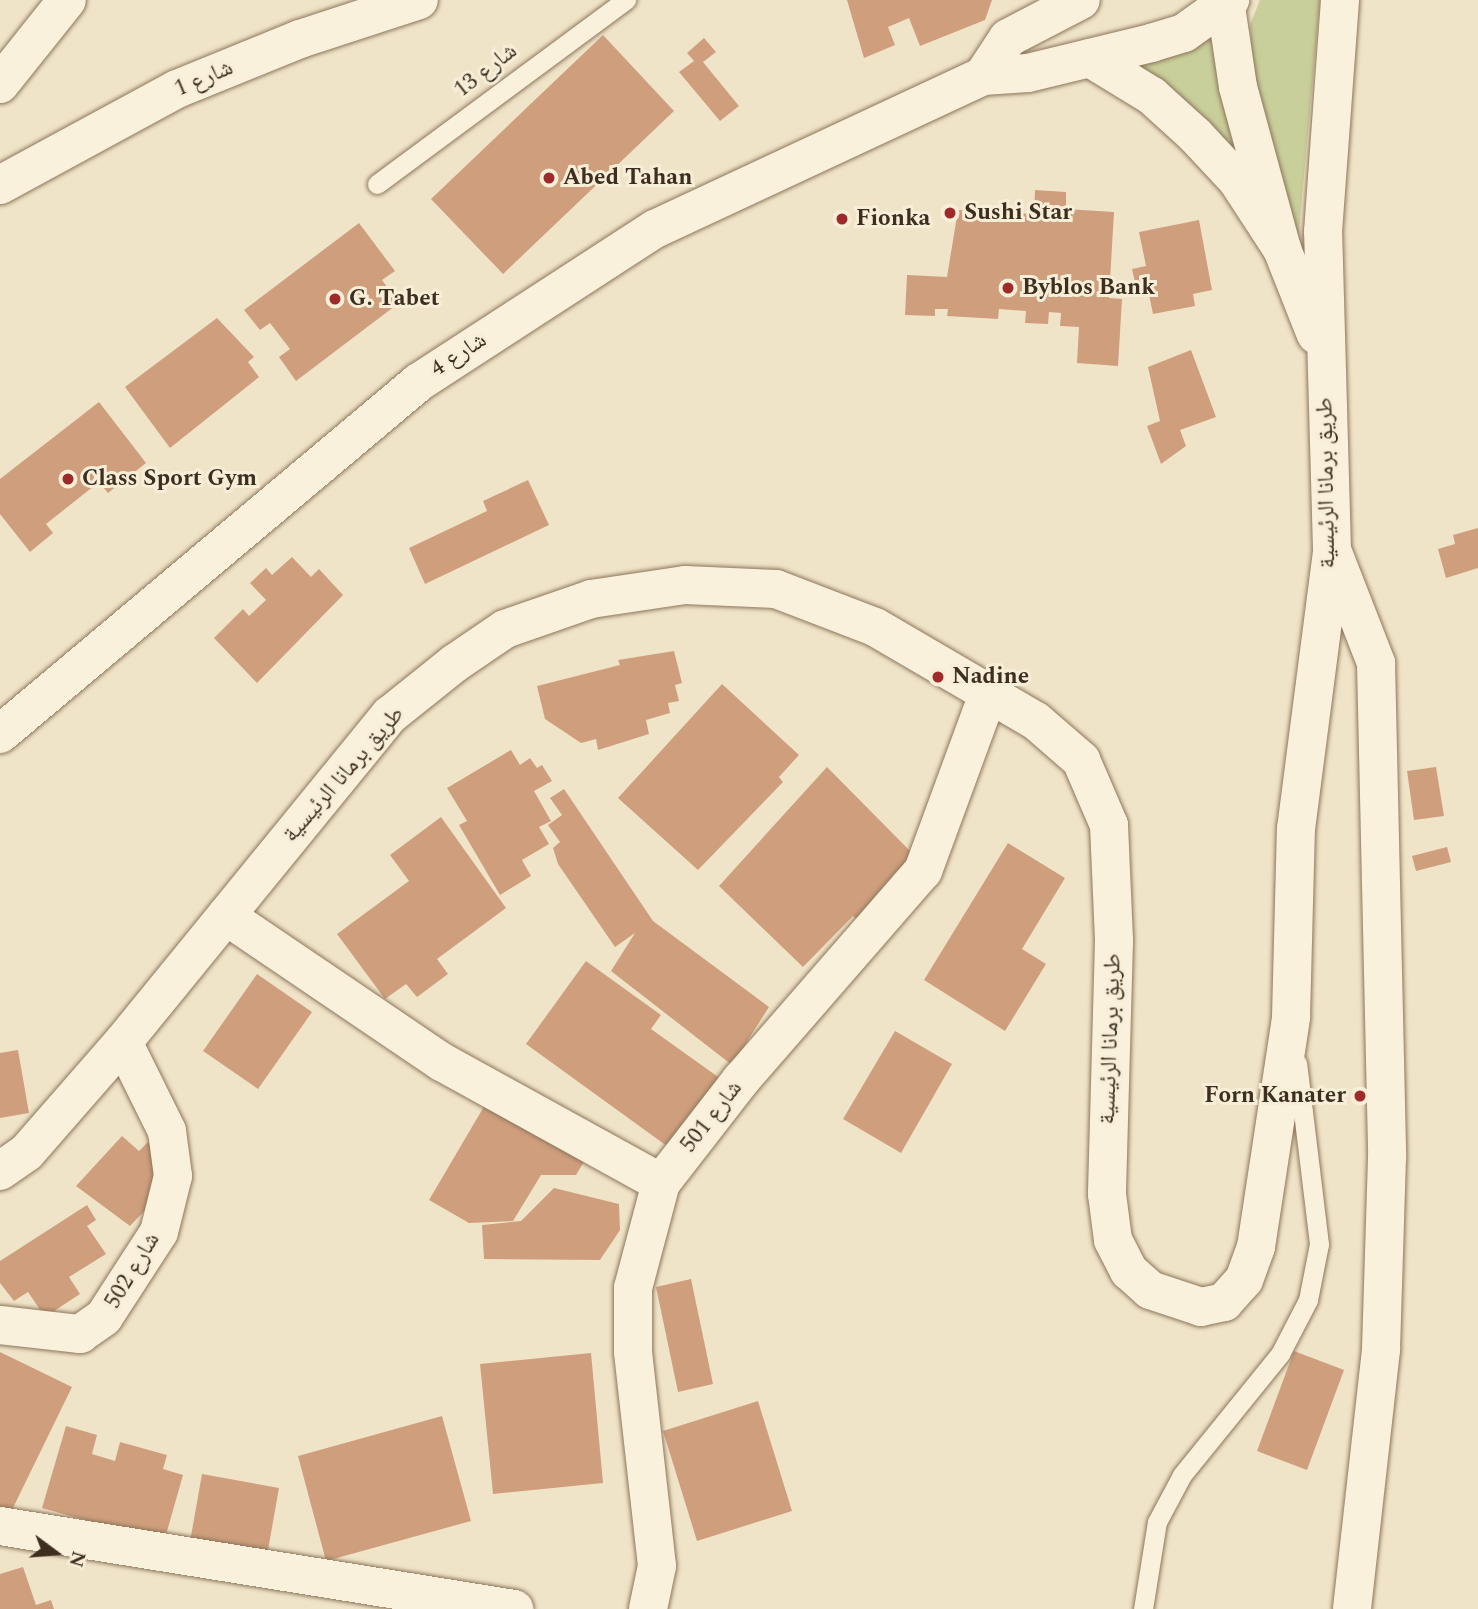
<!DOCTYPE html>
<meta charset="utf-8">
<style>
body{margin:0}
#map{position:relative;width:1478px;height:1609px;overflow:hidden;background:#f0e4c8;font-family:Spectral,"Noto Naskh Arabic",serif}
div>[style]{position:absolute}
.green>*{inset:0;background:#c9cf9b}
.building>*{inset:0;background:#cf9f7d}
.roads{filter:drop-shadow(0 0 2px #8d765c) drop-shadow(0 0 2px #8d765c)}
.service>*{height:19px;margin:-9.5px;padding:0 9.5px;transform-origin:9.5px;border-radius:9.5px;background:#faf1dc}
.minor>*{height:38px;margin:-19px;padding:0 19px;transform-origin:19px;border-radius:19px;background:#faf1dc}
.tertiary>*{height:38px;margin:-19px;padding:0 19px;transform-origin:19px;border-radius:19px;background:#faf1dc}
.secondary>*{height:38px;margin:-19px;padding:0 19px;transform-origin:19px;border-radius:19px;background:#faf1dc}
.dots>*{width:19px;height:19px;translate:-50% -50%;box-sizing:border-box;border:4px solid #f7eed8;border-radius:50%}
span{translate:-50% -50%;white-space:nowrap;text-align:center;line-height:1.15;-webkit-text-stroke:6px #f7eed8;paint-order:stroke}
.street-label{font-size:23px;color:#3d2e20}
.poi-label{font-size:23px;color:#3d2e20;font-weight:700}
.left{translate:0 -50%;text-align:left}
.right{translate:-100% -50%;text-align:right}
.north{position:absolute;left:21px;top:1518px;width:70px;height:70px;-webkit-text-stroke:5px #f7eed8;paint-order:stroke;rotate:106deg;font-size:19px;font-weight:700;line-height:28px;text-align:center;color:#3d2e20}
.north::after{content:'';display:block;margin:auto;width:24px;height:32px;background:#3d2e20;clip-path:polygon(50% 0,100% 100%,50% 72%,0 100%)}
</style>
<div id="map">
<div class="green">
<i style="clip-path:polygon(1260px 0,1320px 0,1296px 264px,1253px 75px,1250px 25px)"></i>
<i style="clip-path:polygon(1211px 30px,1248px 184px,1126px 71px)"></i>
</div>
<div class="building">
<i style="clip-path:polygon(847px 0,992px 0,985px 20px,920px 46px,909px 18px,888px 27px,895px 45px,864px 58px)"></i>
<i style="clip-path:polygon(603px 35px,674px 111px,503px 274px,431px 199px)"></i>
<i style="clip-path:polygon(704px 38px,716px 52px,703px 62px,739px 106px,720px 121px,679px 72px,694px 61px,687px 53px)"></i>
<i style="clip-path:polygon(1035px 190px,1066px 192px,1066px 209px,1114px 212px,1109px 298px,1122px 299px,1118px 366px,1077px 363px,1079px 327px,1060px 326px,1061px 313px,1049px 312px,1048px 324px,1025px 323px,1026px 311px,999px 309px,998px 319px,947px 316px,948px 309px,935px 309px,935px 316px,905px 315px,907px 275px,947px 277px,958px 210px,1034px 214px)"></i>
<i style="clip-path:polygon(1199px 220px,1212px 290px,1193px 294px,1195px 306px,1153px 314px,1147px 285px,1136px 287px,1132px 269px,1146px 266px,1139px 232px)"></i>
<i style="clip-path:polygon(359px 223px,395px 271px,382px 280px,399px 303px,296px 381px,279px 357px,290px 349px,270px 323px,260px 330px,244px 310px)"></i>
<i style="clip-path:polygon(217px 318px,254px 357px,248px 362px,259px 377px,170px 448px,125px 387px)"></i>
<i style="clip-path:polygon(1191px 350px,1216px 417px,1180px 430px,1186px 446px,1161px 464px,1147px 426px,1160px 421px,1148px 367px)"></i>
<i style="clip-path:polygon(99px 402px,146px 463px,108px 493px,99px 482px,46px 524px,53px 533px,30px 552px,0 514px,0 479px)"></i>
<i style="clip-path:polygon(528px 480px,549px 525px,425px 584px,409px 548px,487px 511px,483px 501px)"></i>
<i style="clip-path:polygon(1478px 528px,1478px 568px,1446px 578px,1438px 549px,1455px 544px,1453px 535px)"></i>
<i style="clip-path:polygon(292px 557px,311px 577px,319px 569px,343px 595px,257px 683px,214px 638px,243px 609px,249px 616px,266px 600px,250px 583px,266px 568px,272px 575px)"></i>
<i style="clip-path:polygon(674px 651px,682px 683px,675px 685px,679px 701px,668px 703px,670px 713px,646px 720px,649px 734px,598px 750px,596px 739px,581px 743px,545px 719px,537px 686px,620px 665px,618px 660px)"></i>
<i style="clip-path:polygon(722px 684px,799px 755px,779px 777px,783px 782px,698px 870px,618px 798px)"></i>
<i style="clip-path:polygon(511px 750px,520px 765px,530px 758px,537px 768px,542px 765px,552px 781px,534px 791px,551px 821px,539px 827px,549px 844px,522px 860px,531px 876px,500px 895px,459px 825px,467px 821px,447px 788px)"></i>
<i style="clip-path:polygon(827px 767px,914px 855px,892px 876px,899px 882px,860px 922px,853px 916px,803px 967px,719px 886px)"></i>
<i style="clip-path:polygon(1436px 767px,1444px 816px,1414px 820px,1407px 771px)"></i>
<i style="clip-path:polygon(564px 789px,653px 921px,769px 1007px,732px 1065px,611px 971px,635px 933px,615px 947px,558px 864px,553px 848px,560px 842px,548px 825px,562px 815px,550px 798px)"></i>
<i style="clip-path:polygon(441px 817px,506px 908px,437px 959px,448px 974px,417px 997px,406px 984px,385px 999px,337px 934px,409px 881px,390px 855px)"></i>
<i style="clip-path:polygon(1008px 843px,1065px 878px,1022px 949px,1046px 964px,1005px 1031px,924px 980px)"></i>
<i style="clip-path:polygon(1447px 847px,1451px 862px,1416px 871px,1412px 856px)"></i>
<i style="clip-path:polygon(586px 961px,661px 1015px,651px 1029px,721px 1079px,671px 1149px,526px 1044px)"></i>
<i style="clip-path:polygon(257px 974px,312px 1012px,258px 1089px,203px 1051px)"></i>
<i style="clip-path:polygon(895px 1031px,952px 1064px,901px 1153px,843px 1119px)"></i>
<i style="clip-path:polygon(18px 1050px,29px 1113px,0 1118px,0 1053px)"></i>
<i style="clip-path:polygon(489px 1098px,588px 1155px,576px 1175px,541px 1175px,513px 1221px,469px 1223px,429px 1200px)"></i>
<i style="clip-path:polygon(122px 1136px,139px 1151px,148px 1142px,166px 1158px,169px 1185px,130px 1226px,76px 1186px)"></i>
<i style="clip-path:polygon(554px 1188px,619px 1204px,620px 1230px,600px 1260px,484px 1259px,482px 1225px,521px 1221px)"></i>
<i style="clip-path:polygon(87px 1205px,96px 1220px,87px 1226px,106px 1254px,69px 1277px,80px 1294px,45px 1317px,28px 1292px,14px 1301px,0 1283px,0 1261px)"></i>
<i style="clip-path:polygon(691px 1279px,713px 1384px,678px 1392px,656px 1287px)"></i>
<i style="clip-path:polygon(1294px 1351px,1344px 1370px,1307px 1470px,1257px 1451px)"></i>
<i style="clip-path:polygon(0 1352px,72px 1387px,10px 1514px,0 1509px)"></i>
<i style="clip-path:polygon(591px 1353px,603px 1483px,493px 1494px,480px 1364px)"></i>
<i style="clip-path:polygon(758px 1401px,792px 1511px,697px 1541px,663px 1431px)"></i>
<i style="clip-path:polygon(442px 1416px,471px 1521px,326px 1561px,298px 1456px)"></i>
<i style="clip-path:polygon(66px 1426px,97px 1435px,92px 1454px,115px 1461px,120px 1442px,167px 1455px,163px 1469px,183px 1475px,164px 1542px,42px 1508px)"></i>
<i style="clip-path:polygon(202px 1474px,279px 1488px,265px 1567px,188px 1553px)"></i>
<i style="clip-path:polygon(23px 1567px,36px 1605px,51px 1600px,54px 1609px,0 1609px,0 1574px)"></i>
</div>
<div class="roads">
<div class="service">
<i style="left:377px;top:184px;width:310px;rotate:-36.5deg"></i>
<i style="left:1143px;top:1609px;width:88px;rotate:-80.9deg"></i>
<i style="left:1157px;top:1522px;width:53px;rotate:-62deg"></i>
<i style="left:1182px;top:1475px;width:156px;rotate:-51deg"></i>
<i style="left:1280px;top:1354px;width:61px;rotate:-62.6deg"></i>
<i style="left:1308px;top:1300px;width:57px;rotate:-78.9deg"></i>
<i style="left:1319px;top:1244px;width:182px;rotate:-96.9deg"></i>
</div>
<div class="minor">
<i style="left:0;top:84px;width:107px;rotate:-51.4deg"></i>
<i style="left:226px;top:916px;width:261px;rotate:34.1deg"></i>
<i style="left:442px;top:1062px;width:250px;rotate:28.9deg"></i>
<i style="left:0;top:1325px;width:81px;rotate:6.4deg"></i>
<i style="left:80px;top:1334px;width:29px;rotate:-35deg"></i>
<i style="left:104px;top:1317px;width:101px;rotate:-57.1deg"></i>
<i style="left:159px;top:1232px;width:58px;rotate:-76deg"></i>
<i style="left:173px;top:1176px;width:45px;rotate:-97.6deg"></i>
<i style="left:167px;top:1131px;width:99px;rotate:-116.3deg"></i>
<i style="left:0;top:1526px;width:521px;rotate:9.17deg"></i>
<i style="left:648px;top:1609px;width:44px;rotate:-78.2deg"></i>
<i style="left:657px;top:1566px;width:216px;rotate:-96.4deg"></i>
<i style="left:633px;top:1351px;width:63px;rotate:-90deg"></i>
<i style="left:633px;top:1288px;width:109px;rotate:-75.1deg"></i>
<i style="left:661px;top:1183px;width:130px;rotate:-52.2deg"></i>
<i style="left:741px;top:1080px;width:277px;rotate:-49deg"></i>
<i style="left:923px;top:871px;width:191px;rotate:-69.8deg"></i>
</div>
<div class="tertiary">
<i style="left:1225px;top:0;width:88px;rotate:81.5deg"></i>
<i style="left:1238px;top:87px;width:168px;rotate:74.8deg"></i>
<i style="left:1282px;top:249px;width:92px;rotate:68.4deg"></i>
<i style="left:0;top:185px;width:201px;rotate:-28.5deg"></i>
<i style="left:177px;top:89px;width:133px;rotate:-22.1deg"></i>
<i style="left:300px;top:39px;width:125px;rotate:-18.1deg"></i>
<i style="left:1334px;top:555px;width:116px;rotate:68.7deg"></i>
<i style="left:1376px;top:663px;width:495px;rotate:88.7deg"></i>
<i style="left:1387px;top:1158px;width:192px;rotate:91.8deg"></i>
<i style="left:1381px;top:1350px;width:261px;rotate:96.4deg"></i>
<i style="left:0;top:1171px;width:33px;rotate:-35deg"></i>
<i style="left:27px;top:1152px;width:146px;rotate:-48.9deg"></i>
<i style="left:123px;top:1042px;width:422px;rotate:-50.8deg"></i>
<i style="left:390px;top:715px;width:83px;rotate:-38.7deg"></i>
<i style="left:455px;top:663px;width:60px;rotate:-34.2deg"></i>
<i style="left:505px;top:629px;width:91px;rotate:-19.2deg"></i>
<i style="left:591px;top:599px;width:95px;rotate:-8.5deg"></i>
<i style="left:685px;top:585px;width:91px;rotate:2.5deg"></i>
<i style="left:776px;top:589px;width:106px;rotate:21deg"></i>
<i style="left:875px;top:627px;width:186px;rotate:30.3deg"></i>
<i style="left:1036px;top:721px;width:60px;rotate:40.9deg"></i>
<i style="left:1081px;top:760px;width:71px;rotate:66.7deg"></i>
<i style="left:1109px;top:825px;width:116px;rotate:87.5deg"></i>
<i style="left:1114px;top:941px;width:253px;rotate:91.6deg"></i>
<i style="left:1107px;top:1194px;width:46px;rotate:82.6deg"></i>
<i style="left:1113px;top:1240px;width:35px;rotate:63deg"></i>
<i style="left:1129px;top:1271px;width:28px;rotate:42deg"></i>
<i style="left:1150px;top:1290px;width:54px;rotate:18.4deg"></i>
<i style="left:1201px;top:1307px;width:24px;rotate:-12deg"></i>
<i style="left:1224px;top:1302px;width:30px;rotate:-48deg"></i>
<i style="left:1244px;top:1280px;width:35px;rotate:-70deg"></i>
<i style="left:1256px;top:1247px;width:233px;rotate:-81.3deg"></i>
<i style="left:1291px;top:1017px;width:188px;rotate:-88.5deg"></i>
<i style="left:1296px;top:829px;width:281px;rotate:-82.6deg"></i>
<i style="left:1332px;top:550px;width:318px;rotate:-91.6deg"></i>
<i style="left:1323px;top:232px;width:233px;rotate:-85.8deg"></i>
</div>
<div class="secondary">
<i style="left:1090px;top:58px;width:73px;rotate:31.5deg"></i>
<i style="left:1152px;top:96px;width:58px;rotate:42.2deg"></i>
<i style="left:1195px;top:135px;width:62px;rotate:47deg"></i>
<i style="left:1237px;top:180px;width:82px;rotate:56.9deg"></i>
<i style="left:983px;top:76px;width:45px;rotate:-56.7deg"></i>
<i style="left:1008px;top:38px;width:82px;rotate:-27.5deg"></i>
<i style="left:0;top:734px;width:547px;rotate:-40.03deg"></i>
<i style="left:419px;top:382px;width:281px;rotate:-33deg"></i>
<i style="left:655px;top:229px;width:362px;rotate:-25deg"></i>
<i style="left:983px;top:76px;width:45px;rotate:-3.8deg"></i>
<i style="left:1028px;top:73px;width:127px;rotate:-13.7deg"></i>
<i style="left:1151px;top:43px;width:34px;rotate:-17deg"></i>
<i style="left:1184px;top:33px;width:57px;rotate:-35.7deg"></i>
</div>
</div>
<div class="dots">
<i style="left:549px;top:178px;background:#9e2a2b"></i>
<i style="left:950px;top:213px;background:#9e2a2b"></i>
<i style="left:842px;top:219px;background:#9e2a2b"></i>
<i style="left:1008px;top:288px;background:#9e2a2b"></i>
<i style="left:335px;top:299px;background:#9e2a2b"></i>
<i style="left:68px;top:479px;background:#9e2a2b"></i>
<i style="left:938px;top:677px;background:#9e2a2b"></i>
<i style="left:1360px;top:1096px;background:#9e2a2b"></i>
</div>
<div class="street-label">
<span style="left:486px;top:71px;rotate:-38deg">شارع 13</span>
<span style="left:204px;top:79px;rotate:-23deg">شارع 1</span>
<span style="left:459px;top:355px;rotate:-33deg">شارع 4</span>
<span style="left:1327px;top:483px;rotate:-91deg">طريق برمانا الرئيسية</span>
<span style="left:344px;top:775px;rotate:-49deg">طريق برمانا الرئيسية</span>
<span style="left:1111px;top:1039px;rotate:-88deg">طريق برمانا الرئيسية</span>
<span style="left:712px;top:1117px;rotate:-52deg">شارع 501</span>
<span style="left:133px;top:1271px;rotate:-59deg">شارع 502</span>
</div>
<div class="poi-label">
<span class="left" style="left:563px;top:178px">Abed Tahan</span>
<span class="left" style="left:964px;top:213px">Sushi Star</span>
<span class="left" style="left:856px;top:219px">Fionka</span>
<span class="left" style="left:1022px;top:288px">Byblos Bank</span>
<span class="left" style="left:349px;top:299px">G. Tabet</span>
<span class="left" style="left:82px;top:479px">Class Sport Gym</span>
<span class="left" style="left:952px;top:677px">Nadine</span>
<span class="right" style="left:1346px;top:1096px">Forn Kanater</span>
</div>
<div class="north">N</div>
</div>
